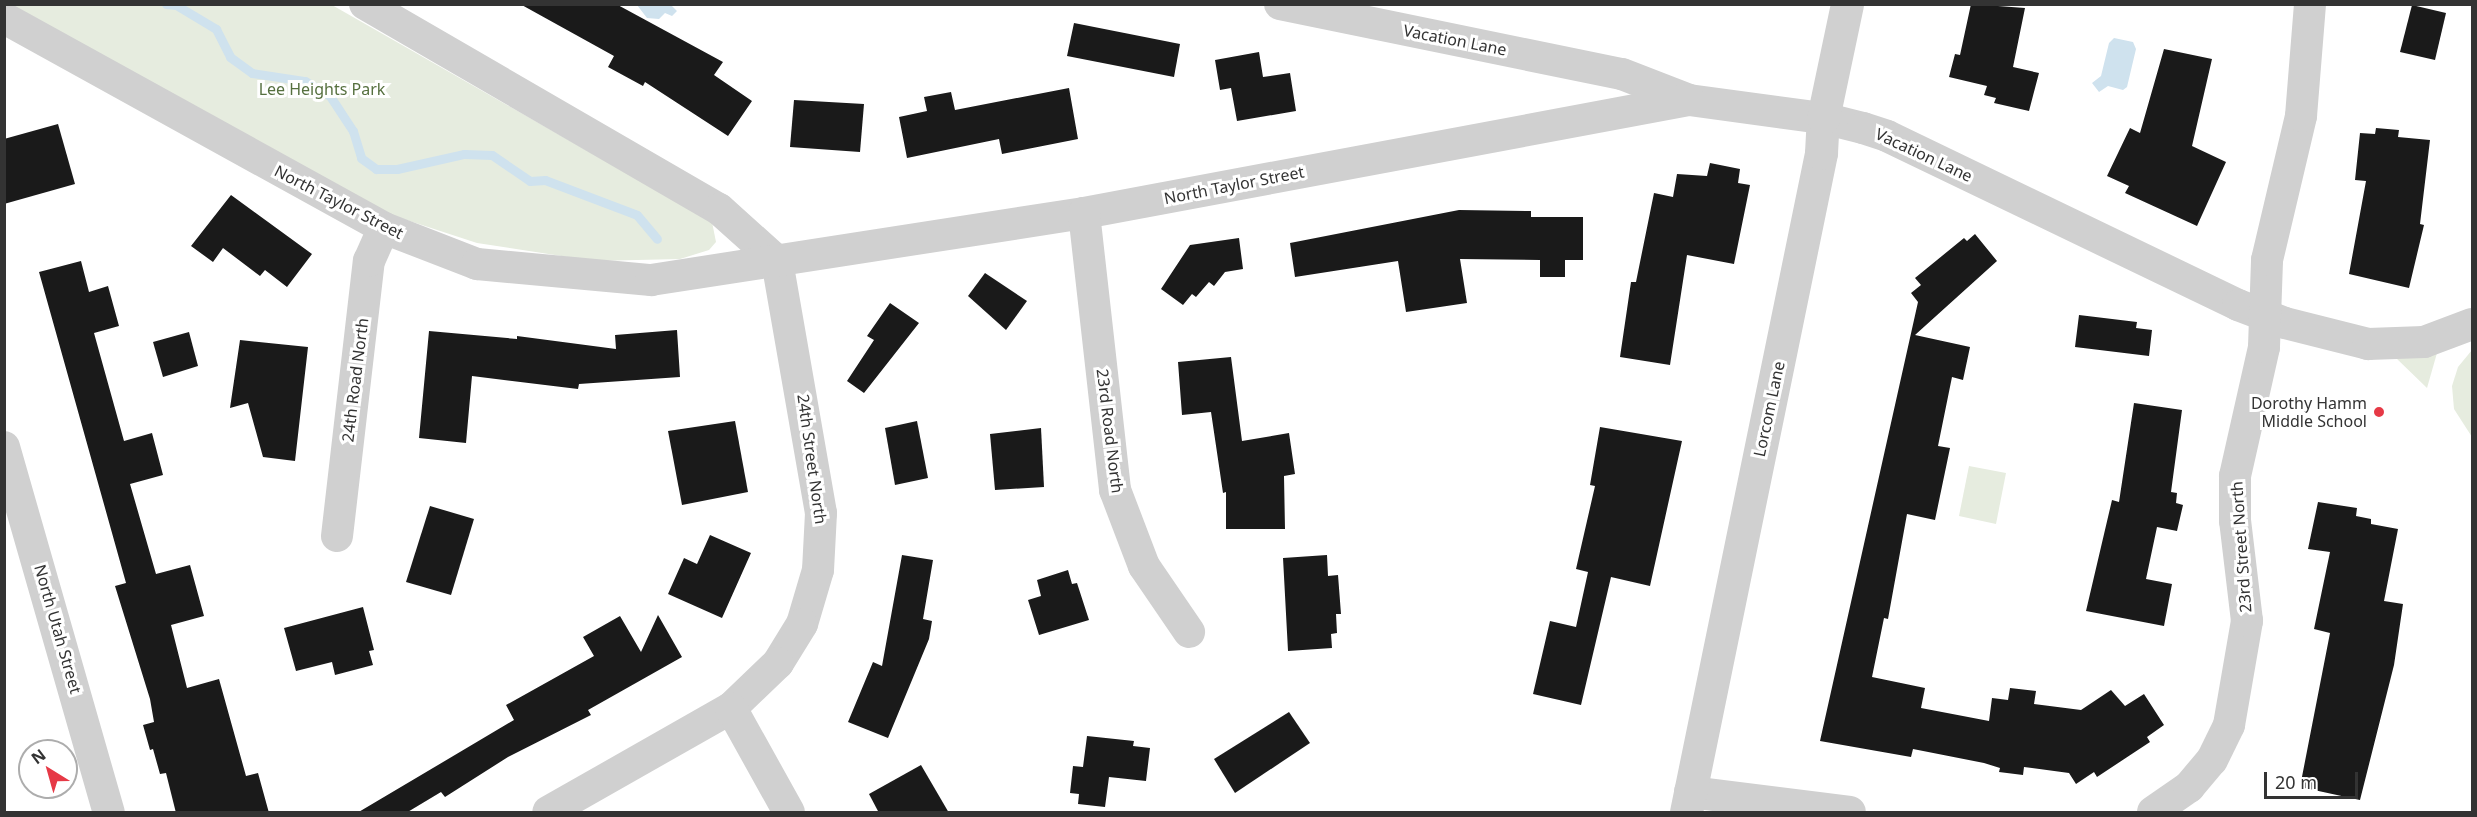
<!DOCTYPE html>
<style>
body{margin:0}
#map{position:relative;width:2477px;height:817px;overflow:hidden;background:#fff;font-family:"Noto Sans",sans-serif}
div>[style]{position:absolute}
.green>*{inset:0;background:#e6ecdf}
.water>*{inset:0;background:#cfe2ee}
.stream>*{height:9px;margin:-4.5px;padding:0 4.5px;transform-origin:4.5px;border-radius:4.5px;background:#cfe2ee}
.building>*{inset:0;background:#1a1a1a}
.minor>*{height:32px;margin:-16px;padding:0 16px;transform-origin:16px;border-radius:16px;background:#d0d0d0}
.tertiary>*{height:33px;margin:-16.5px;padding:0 16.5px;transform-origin:16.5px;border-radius:16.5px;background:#d0d0d0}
.dots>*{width:16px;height:16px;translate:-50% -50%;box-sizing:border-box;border:3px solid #fff;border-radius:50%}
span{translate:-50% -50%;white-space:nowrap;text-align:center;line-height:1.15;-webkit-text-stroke:6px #fff;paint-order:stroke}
.street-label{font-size:16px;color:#333}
.park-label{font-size:16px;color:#56703f}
.poi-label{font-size:16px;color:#333}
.right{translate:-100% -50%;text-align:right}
.frame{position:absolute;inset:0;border:6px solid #333;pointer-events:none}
.north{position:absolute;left:18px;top:739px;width:60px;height:60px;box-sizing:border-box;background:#fff;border:2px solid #adadad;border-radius:50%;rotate:323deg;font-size:16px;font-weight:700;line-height:24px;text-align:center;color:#333}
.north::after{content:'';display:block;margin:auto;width:21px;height:27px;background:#e63946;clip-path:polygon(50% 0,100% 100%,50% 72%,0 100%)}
.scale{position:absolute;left:2264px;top:772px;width:94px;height:27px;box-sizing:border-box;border:3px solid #333;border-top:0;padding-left:8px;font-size:18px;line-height:21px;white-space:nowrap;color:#333;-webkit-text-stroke:4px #fff;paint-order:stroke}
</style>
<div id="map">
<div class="green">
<i style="clip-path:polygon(12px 5px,332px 5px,712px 222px,716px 242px,709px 250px,680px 259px,594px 261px,477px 243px,379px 211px)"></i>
<i style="clip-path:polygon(2472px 350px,2472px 437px,2454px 409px,2452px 386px,2458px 367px)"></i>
<i style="clip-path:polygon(2437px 353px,2427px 388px,2396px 358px)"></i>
<i style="clip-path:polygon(1969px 466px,2006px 473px,1996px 524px,1959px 516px)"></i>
</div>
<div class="water">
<i style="clip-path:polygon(637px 5px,671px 5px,677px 11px,672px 16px,665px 13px,659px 19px,647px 18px)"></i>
<i style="clip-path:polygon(2114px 38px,2133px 42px,2136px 49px,2127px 87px,2123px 90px,2108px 86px,2099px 92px,2092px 83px,2101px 76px,2109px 43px)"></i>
</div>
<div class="stream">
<i style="left:166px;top:4px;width:10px;rotate:6deg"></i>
<i style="left:176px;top:5px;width:47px;rotate:31deg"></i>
<i style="left:216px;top:29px;width:31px;rotate:63deg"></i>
<i style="left:230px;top:57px;width:27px;rotate:36deg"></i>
<i style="left:252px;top:73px;width:54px;rotate:8.6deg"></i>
<i style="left:305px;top:81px;width:29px;rotate:31deg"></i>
<i style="left:330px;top:96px;width:42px;rotate:56.7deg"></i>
<i style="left:353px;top:131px;width:28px;rotate:73deg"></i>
<i style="left:361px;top:158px;width:19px;rotate:36deg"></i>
<i style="left:376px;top:169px;width:21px"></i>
<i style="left:397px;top:169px;width:69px;rotate:-12.6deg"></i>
<i style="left:464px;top:154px;width:28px;rotate:2deg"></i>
<i style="left:492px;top:155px;width:46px;rotate:34.4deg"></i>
<i style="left:530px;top:181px;width:15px;rotate:-4deg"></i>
<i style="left:545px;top:180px;width:98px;rotate:20.8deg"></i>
<i style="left:637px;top:215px;width:31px;rotate:50deg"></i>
</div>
<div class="building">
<i style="clip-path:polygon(520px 4px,616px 4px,723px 62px,714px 75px,752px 101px,728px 136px,645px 82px,643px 86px,608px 67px,614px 56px)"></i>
<i style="clip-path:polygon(1971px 4px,2025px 8px,2013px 67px,2039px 73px,2029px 111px,1994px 103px,1996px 98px,1984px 95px,1987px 86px,1949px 77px,1955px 54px,1960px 55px)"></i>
<i style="clip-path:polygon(2412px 5px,2446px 13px,2435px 60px,2400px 52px)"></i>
<i style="clip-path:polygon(1074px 23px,1180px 44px,1174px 77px,1067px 56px)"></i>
<i style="clip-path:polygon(2164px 49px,2212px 59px,2192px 146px,2226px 162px,2197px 226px,2125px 193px,2129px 186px,2107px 176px,2130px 128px,2140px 133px)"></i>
<i style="clip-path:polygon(1259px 52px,1263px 77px,1290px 73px,1296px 111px,1237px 121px,1231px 88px,1220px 90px,1215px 60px)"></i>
<i style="clip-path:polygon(1069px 88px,1078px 139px,1002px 154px,999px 139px,907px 158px,899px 117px,927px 111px,924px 97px,951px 92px,955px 110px)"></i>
<i style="clip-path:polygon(794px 100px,864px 104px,860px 152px,790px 147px)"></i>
<i style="clip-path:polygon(58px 124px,75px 184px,4px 204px,4px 139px)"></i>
<i style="clip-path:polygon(2376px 128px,2399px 130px,2398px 137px,2430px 140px,2420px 224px,2424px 225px,2409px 288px,2349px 274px,2366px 181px,2355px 180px,2360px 133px,2375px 134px)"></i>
<i style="clip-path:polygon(1710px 163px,1740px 169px,1738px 183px,1750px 185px,1734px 264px,1687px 255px,1670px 365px,1620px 357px,1631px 282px,1636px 282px,1654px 193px,1673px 197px,1677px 174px,1707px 176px)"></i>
<i style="clip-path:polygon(231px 195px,312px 254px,287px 287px,265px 270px,260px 276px,223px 248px,213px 262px,191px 246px)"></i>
<i style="clip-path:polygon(1459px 210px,1531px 211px,1531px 217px,1583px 217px,1583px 260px,1565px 260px,1565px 277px,1540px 277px,1540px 260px,1460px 259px,1467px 303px,1406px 312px,1398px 261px,1295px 277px,1290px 243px)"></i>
<i style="clip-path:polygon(1975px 234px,1997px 261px,1915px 335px,1970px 347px,1963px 380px,1952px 377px,1938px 446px,1950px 448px,1935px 520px,1907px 514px,1888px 619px,1884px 618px,1872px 677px,1925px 688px,1921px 708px,1989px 721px,1992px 698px,2008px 700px,2010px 688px,2036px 691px,2034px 704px,2081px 710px,2111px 690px,2125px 706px,2144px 694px,2164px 725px,2147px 737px,2150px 742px,2097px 777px,2094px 772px,2076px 784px,2069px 773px,2024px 767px,2023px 775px,1999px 772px,2000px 768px,1984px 763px,1913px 749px,1911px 757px,1820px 741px,1918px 302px,1911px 293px,1921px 285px,1915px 278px,1964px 238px,1967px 241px)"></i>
<i style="clip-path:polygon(1239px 238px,1243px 269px,1225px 272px,1214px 286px,1209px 282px,1196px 297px,1192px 294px,1183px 305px,1161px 289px,1190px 245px)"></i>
<i style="clip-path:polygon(81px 261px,89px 292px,108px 286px,119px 326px,94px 333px,124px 441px,152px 433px,163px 475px,130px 484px,156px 574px,190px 565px,204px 616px,171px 625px,187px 688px,219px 679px,246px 776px,258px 773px,269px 813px,176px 813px,166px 773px,160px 774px,153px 749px,150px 750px,143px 725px,154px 722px,150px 699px,115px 586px,126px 583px,39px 272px)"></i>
<i style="clip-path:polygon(985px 273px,1027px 301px,1006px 330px,968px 296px)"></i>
<i style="clip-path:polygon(890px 303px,919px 323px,864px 393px,847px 381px,874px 340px,867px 336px)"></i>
<i style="clip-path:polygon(2079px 315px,2137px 322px,2136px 328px,2152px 330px,2149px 356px,2075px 347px)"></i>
<i style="clip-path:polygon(677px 330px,680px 377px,579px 384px,578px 389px,472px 376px,466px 443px,419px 438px,429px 331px,517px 339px,517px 336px,616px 349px,615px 335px)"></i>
<i style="clip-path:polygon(189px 332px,198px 366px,163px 377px,153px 342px)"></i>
<i style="clip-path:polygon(240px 340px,308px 347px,295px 461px,263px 457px,248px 403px,230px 408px)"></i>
<i style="clip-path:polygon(1231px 357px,1242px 441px,1289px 433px,1295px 474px,1284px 476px,1285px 529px,1226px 529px,1226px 492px,1223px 493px,1211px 412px,1182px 415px,1178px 362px)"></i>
<i style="clip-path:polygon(2134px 403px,2182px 410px,2171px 492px,2177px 493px,2176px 503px,2183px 505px,2177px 531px,2157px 527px,2146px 579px,2172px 584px,2164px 626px,2086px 611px,2112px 500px,2119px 502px)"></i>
<i style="clip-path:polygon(735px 421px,748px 492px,682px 505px,668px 431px)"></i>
<i style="clip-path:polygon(917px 421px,928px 478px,895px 485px,885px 428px)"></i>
<i style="clip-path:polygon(1600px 427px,1682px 441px,1650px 586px,1611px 577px,1581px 705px,1533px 694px,1550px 621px,1576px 627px,1588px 572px,1576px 569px,1595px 486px,1590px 485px)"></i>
<i style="clip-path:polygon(1041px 428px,1044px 487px,995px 490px,990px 434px)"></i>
<i style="clip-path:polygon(2318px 502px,2357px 508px,2356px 516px,2371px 519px,2371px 524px,2398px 529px,2384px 601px,2403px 604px,2394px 665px,2360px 800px,2300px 787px,2330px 633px,2314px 629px,2330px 552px,2308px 549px)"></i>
<i style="clip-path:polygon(430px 506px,474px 519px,451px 595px,406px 582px)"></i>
<i style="clip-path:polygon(710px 535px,751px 553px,722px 618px,668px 594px,684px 558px,697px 564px)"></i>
<i style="clip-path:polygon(902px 555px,933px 560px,923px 619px,932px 621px,929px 639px,888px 738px,848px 722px,873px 662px,882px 666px)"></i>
<i style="clip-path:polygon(1327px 555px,1328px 576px,1338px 575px,1341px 614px,1336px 614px,1337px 633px,1331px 634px,1332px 648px,1288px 651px,1283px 558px)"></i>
<i style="clip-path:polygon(1068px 570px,1072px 584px,1077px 583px,1089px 620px,1039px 635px,1028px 600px,1041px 596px,1037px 580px)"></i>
<i style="clip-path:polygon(363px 607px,374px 650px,369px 651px,373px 665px,335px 675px,332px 662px,296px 671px,284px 628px)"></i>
<i style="clip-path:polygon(658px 615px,682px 657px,588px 710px,591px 715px,508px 757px,445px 797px,441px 792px,406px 813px,357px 813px,514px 720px,506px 705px,594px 656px,583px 637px,620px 616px,641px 652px)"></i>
<i style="clip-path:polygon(1289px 712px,1310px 743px,1235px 793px,1214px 759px)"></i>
<i style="clip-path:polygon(1087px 736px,1134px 741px,1133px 746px,1150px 748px,1146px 781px,1109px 777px,1105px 807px,1078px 804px,1079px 794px,1070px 793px,1073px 766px,1083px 767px)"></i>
<i style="clip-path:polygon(921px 765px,949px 813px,879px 813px,869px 794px)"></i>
</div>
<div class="minor">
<i style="left:365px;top:4px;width:409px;rotate:30.1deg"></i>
<i style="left:719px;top:209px;width:78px;rotate:41.9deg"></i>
<i style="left:777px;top:261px;width:256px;rotate:80.1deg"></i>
<i style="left:821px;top:513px;width:57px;rotate:93deg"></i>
<i style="left:818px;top:570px;width:56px;rotate:106.5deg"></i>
<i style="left:802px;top:624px;width:46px;rotate:121.6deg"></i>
<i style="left:778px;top:663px;width:65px;rotate:136.2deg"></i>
<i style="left:731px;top:708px;width:210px;rotate:150.4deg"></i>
<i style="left:1280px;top:4px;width:349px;rotate:11.6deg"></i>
<i style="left:1622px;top:74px;width:72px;rotate:21.2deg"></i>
<i style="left:1689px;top:100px;width:135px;rotate:7.7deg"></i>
<i style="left:1823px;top:118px;width:41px;rotate:14deg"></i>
<i style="left:1863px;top:128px;width:25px;rotate:18deg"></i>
<i style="left:1887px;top:136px;width:390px;rotate:25.7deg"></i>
<i style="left:2238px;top:305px;width:50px;rotate:21deg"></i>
<i style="left:2285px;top:323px;width:86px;rotate:14.2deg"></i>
<i style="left:2368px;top:344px;width:56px;rotate:-2deg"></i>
<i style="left:2424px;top:342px;width:51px;rotate:-20.6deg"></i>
<i style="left:4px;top:18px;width:434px;rotate:28.9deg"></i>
<i style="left:384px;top:228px;width:100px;rotate:21.2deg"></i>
<i style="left:477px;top:264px;width:175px;rotate:5.3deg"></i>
<i style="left:651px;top:280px;width:438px;rotate:-8.8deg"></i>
<i style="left:1084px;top:213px;width:615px;rotate:-10.58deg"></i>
<i style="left:1084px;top:213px;width:279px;rotate:83.6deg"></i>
<i style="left:1115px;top:490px;width:81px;rotate:69.1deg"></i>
<i style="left:1144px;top:566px;width:80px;rotate:55.7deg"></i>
<i style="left:4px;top:447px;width:380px;rotate:74deg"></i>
<i style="left:337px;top:536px;width:277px;rotate:-83.4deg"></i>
<i style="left:369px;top:261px;width:36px;rotate:-66deg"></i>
<i style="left:731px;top:708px;width:119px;rotate:60.9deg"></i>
<i style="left:1690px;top:792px;width:161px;rotate:7.1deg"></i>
<i style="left:2153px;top:812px;width:44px;rotate:-34.8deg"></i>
<i style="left:2189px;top:787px;width:35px;rotate:-50deg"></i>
<i style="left:2212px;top:760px;width:39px;rotate:-64deg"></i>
<i style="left:2229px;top:725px;width:106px;rotate:-80.2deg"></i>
<i style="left:2247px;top:621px;width:101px;rotate:-96.8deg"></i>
<i style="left:2235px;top:521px;width:45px;rotate:-90deg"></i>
<i style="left:2235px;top:476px;width:132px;rotate:-77.3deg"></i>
<i style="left:2264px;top:347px;width:87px;rotate:-88deg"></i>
<i style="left:2267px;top:260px;width:148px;rotate:-76.7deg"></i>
<i style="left:2301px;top:116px;width:112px;rotate:-85.4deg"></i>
</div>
<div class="tertiary">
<i style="left:1686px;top:812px;width:673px;rotate:-78.42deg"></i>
<i style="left:1821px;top:153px;width:35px;rotate:-87deg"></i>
<i style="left:1823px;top:118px;width:116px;rotate:-78.1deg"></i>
</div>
<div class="dots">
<i style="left:2379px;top:412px;background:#e63946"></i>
</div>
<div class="street-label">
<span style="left:1455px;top:40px;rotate:11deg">Vacation Lane</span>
<span style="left:1924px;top:155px;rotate:25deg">Vacation Lane</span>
<span style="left:1234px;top:185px;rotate:-11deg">North Taylor Street</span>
<span style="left:339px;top:202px;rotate:27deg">North Taylor Street</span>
<span style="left:355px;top:380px;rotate:-83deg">24th Road North</span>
<span style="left:1769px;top:409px;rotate:-78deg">Lorcom Lane</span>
<span style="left:1110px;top:431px;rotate:83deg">23rd Road North</span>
<span style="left:812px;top:459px;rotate:82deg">24th Street North</span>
<span style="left:2241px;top:547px;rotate:-94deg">23rd Street North</span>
<span style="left:58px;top:629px;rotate:74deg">North Utah Street</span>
</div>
<div class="park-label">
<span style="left:322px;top:89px">Lee Heights Park</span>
</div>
<div class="poi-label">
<span class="right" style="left:2367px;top:412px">Dorothy Hamm<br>Middle School</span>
</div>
<div class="frame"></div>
<div class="north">N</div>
<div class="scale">20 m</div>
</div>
